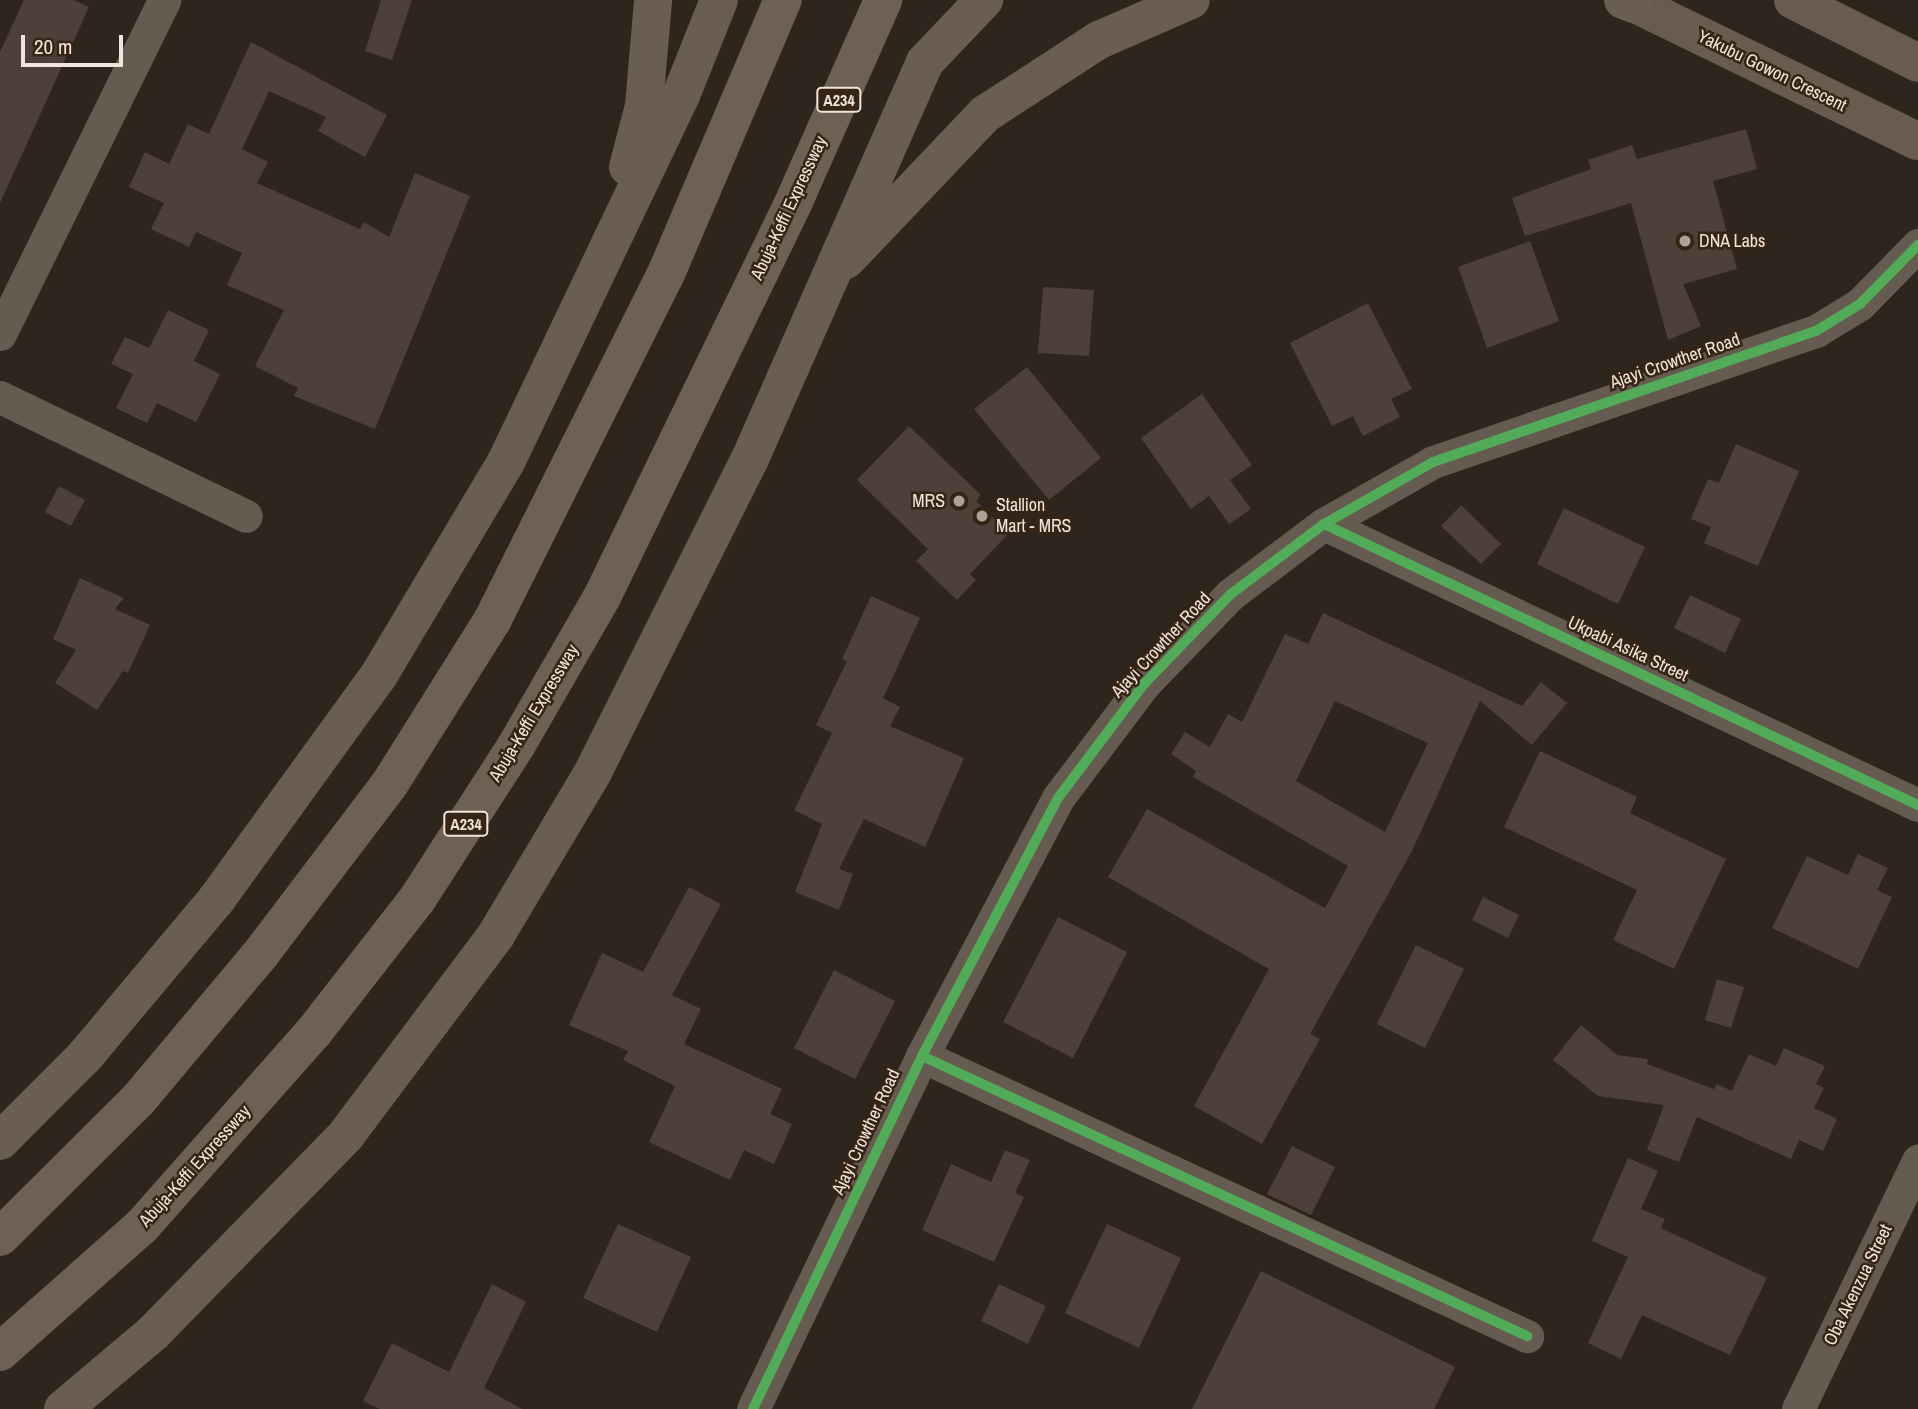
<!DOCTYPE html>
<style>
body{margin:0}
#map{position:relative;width:1918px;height:1409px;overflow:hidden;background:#2e251d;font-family:"Archivo Narrow",sans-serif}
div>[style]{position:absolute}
.building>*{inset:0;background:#4e4038}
.minor>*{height:33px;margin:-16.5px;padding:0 16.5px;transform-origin:16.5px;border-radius:16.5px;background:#655b50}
.secondary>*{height:38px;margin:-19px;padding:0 19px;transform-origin:19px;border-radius:19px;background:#695c4f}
.trunk>*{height:38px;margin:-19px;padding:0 19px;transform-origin:19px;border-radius:19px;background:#6a5e50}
.motorway>*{height:38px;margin:-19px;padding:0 19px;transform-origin:19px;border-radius:19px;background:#6e6154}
.cycleway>*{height:10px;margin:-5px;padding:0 5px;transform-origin:5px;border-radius:5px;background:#51ab58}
.dots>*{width:19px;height:19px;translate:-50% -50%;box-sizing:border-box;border:4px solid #362415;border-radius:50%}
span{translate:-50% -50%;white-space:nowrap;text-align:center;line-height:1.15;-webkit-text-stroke:5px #362415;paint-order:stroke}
.shield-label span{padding:2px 5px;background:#362415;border:2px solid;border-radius:5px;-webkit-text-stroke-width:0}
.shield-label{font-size:16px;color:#f1e4da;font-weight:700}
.street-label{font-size:18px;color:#f1e4da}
.poi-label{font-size:18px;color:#f1e4da}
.left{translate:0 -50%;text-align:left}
.right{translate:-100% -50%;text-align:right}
.scale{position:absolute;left:21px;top:35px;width:102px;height:32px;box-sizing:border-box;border:4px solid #f1e4da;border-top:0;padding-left:9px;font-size:21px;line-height:24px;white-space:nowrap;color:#f1e4da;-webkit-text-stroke:5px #362415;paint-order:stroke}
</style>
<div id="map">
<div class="building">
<i style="clip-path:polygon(24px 0,74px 0,89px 7px,0 203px,0 52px)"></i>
<i style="clip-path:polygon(381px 0,412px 0,392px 60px,365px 51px)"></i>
<i style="clip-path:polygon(251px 42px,387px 115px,365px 157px,318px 131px,326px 117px,269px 91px,242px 149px,268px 162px,257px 183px,360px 229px,364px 222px,389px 237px,415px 173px,470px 196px,375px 429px,294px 396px,298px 388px,255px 366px,284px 310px,227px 285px,242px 253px,196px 232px,189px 247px,151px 229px,164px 203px,129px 187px,145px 152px,169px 164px,188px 124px,209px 134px)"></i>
<i style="clip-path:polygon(1746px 129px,1757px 169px,1713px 181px,1737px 269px,1683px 284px,1701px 326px,1668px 340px,1631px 203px,1525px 236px,1512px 198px,1591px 169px,1588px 160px,1632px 145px,1637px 159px)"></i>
<i style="clip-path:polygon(1530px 241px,1559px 321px,1487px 348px,1458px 267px)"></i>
<i style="clip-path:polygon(1043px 287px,1094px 290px,1089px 356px,1038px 353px)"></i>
<i style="clip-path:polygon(1368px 303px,1412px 389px,1391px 399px,1400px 417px,1363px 436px,1353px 416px,1332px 426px,1290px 343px)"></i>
<i style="clip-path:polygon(168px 310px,209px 330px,194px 361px,220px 374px,196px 422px,157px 403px,147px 423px,116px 408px,133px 374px,111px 364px,125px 337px,149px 348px)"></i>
<i style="clip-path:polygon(1027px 367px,1101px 458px,1049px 500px,974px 409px)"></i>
<i style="clip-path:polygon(1202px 394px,1252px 465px,1230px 480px,1251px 509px,1229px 524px,1209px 496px,1191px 509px,1141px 438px)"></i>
<i style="clip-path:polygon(909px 426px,981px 495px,976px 501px,1009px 533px,970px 574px,976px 580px,957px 600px,916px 561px,928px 549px,857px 480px)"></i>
<i style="clip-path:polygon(1736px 444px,1799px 471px,1758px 566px,1704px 543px,1711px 527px,1691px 519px,1708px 479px,1719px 483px)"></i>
<i style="clip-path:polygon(59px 486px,85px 500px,71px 526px,45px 512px)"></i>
<i style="clip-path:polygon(1461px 505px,1501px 544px,1481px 564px,1441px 526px)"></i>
<i style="clip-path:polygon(1564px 508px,1645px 547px,1618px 604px,1537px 564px)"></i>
<i style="clip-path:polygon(80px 578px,124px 598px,115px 609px,150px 625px,128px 673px,123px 671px,97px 710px,55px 683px,76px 650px,53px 639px)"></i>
<i style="clip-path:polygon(1690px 595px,1741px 619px,1725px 653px,1674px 628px)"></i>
<i style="clip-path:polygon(871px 596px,920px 618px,883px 698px,900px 707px,890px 726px,964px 758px,925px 847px,864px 819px,839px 869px,853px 874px,839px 910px,795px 892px,822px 824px,794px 810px,832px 733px,816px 725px,847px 661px,842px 659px)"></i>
<i style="clip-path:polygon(evenodd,1323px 613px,1522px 706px,1541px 682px,1567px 703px,1532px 745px,1480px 701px,1412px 851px,1310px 1034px,1320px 1039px,1262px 1144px,1194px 1106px,1269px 969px,1108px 877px,1147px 809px,1325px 908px,1348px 866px,1193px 777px,1196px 771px,1171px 754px,1185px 732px,1210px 747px,1228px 714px,1242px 722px,1285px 634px,1308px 644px,1323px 613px,1335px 701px,1428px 743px,1385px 832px,1296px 781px,1335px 701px)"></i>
<i style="clip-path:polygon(1540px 751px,1637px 797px,1630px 813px,1726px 859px,1674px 969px,1613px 940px,1637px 890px,1504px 827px)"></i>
<i style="clip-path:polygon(1858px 854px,1888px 868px,1877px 890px,1892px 897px,1858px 969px,1772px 928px,1807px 856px,1848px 875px)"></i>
<i style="clip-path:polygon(689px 887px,721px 904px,672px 995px,701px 1009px,684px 1044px,782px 1089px,770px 1114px,792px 1124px,774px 1164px,744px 1150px,730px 1180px,649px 1142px,675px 1086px,623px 1060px,628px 1051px,569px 1025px,602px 953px,643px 972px)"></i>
<i style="clip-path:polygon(1483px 897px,1519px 915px,1508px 938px,1472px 920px)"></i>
<i style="clip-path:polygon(1058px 917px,1127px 952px,1073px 1058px,1003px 1022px)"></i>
<i style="clip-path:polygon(1416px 945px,1464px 969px,1425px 1048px,1377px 1024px)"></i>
<i style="clip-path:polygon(834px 970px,895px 1001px,855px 1079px,794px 1048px)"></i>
<i style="clip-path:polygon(1717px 979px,1744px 987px,1731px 1028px,1705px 1020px)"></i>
<i style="clip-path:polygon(1581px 1025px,1617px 1055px,1648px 1059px,1647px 1064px,1714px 1089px,1717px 1084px,1732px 1091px,1749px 1054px,1776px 1066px,1784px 1048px,1825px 1066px,1816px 1084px,1824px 1088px,1814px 1108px,1837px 1119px,1823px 1151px,1799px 1140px,1791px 1159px,1697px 1117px,1679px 1162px,1647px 1150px,1664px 1105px,1598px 1096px,1553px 1060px)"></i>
<i style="clip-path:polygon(1292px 1146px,1335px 1167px,1311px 1215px,1267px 1194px)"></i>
<i style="clip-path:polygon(1005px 1150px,1030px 1160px,1015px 1193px,1024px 1197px,994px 1262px,922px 1230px,951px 1164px,991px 1182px)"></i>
<i style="clip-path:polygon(1628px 1158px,1658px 1171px,1641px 1209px,1665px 1219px,1661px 1228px,1767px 1278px,1730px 1355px,1642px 1315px,1621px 1359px,1588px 1343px,1628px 1257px,1592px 1241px)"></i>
<i style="clip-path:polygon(618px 1224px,691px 1257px,657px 1332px,583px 1298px)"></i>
<i style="clip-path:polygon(1107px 1224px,1181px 1258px,1139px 1348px,1065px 1313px)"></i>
<i style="clip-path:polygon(1261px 1271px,1455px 1367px,1434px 1409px,1192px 1409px)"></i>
<i style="clip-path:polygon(492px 1284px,526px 1302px,484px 1388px,522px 1409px,380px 1409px,363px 1401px,392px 1343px,449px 1372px)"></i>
<i style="clip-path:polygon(999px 1284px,1046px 1306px,1028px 1344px,981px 1321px)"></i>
</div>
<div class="minor">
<i style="left:0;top:334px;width:372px;rotate:-63.8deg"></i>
<i style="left:0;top:397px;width:273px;rotate:25.8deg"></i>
<i style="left:1324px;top:524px;width:657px;rotate:25.32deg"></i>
<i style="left:922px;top:1056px;width:667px;rotate:24.84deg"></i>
<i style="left:753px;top:1409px;width:391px;rotate:-64.4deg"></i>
<i style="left:922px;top:1056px;width:292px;rotate:-62.2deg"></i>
<i style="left:1058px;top:798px;width:143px;rotate:-53deg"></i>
<i style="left:1144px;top:684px;width:125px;rotate:-46deg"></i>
<i style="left:1231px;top:594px;width:116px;rotate:-37deg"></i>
<i style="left:1324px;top:524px;width:125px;rotate:-29.6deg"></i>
<i style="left:1433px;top:462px;width:405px;rotate:-18.9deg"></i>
<i style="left:1816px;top:331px;width:52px;rotate:-31.5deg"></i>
<i style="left:1860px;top:304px;width:83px;rotate:-45.5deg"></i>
<i style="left:1798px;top:1409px;width:276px;rotate:-64.2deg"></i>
</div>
<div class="secondary">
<i style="left:1627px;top:0;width:323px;rotate:25.9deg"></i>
<i style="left:1793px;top:0;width:140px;rotate:26.7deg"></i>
</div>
<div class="trunk">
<i style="left:1623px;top:0;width:12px;rotate:20deg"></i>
<i style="left:628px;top:167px;width:63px;rotate:-75.3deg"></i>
<i style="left:644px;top:106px;width:106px;rotate:-85.1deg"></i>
<i style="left:846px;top:260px;width:202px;rotate:-46.4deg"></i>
<i style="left:985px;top:114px;width:136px;rotate:-33deg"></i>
<i style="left:1099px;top:40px;width:100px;rotate:-23.5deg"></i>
<i style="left:0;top:1141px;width:120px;rotate:-45deg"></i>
<i style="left:85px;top:1056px;width:204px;rotate:-50deg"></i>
<i style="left:216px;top:900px;width:278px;rotate:-54.1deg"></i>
<i style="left:379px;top:675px;width:248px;rotate:-59.2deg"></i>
<i style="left:506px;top:462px;width:403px;rotate:-64.5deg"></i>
<i style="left:680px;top:98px;width:105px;rotate:-68.3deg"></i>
<i style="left:63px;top:1409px;width:119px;rotate:-40.2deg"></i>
<i style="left:154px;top:1332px;width:275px;rotate:-45.7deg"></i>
<i style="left:346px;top:1135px;width:250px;rotate:-53.1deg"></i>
<i style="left:496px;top:935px;width:190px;rotate:-59.2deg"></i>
<i style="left:593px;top:772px;width:348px;rotate:-63.4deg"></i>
<i style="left:749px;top:461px;width:436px;rotate:-66.2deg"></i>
<i style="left:925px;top:62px;width:86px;rotate:-46.4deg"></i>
</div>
<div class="motorway">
<i style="left:0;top:1237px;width:194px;rotate:-44.8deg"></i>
<i style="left:138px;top:1100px;width:188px;rotate:-50deg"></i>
<i style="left:259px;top:956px;width:215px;rotate:-52.8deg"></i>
<i style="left:389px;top:785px;width:194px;rotate:-57.9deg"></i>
<i style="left:492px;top:621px;width:386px;rotate:-63.4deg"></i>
<i style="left:665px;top:276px;width:300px;rotate:-66.9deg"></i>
<i style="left:0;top:1352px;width:190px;rotate:-41.6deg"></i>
<i style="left:142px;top:1226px;width:258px;rotate:-48.5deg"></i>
<i style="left:313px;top:1033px;width:171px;rotate:-52.1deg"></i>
<i style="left:418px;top:898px;width:181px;rotate:-57.2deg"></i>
<i style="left:516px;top:746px;width:172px;rotate:-60deg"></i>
<i style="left:602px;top:597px;width:442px;rotate:-64.1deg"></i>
<i style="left:795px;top:199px;width:218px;rotate:-66.1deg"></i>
</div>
<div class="cycleway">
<i style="left:1324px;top:524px;width:657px;rotate:25.32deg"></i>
<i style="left:922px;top:1056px;width:667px;rotate:24.84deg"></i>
<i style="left:753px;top:1409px;width:391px;rotate:-64.4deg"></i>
<i style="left:922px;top:1056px;width:292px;rotate:-62.2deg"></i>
<i style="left:1058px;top:798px;width:143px;rotate:-53deg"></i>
<i style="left:1144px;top:684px;width:125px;rotate:-46deg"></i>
<i style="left:1231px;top:594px;width:116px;rotate:-37deg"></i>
<i style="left:1324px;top:524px;width:125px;rotate:-29.6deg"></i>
<i style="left:1433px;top:462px;width:405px;rotate:-18.9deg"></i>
<i style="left:1816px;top:331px;width:52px;rotate:-31.5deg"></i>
<i style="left:1860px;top:304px;width:83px;rotate:-45.5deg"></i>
</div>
<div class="dots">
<i style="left:1685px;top:241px;background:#ada198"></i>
<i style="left:959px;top:501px;background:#ada198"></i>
<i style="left:982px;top:516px;background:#ada198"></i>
</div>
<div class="shield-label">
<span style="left:839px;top:100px">A234</span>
<span style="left:466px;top:824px">A234</span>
</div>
<div class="street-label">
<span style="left:1772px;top:71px;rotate:26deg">Yakubu Gowon Crescent</span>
<span style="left:789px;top:208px;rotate:-65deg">Abuja-Keffi Expressway</span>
<span style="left:1675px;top:361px;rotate:-19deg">Ajayi Crowther Road</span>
<span style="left:1161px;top:645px;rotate:-47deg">Ajayi Crowther Road</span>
<span style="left:1628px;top:649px;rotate:25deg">Ukpabi Asika Street</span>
<span style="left:534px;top:713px;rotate:-59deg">Abuja-Keffi Expressway</span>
<span style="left:866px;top:1132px;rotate:-65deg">Ajayi Crowther Road</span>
<span style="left:195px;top:1166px;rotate:-48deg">Abuja-Keffi Expressway</span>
<span style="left:1858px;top:1285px;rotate:-64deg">Oba Akenzua Street</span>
</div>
<div class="poi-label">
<span class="left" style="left:1699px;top:241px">DNA Labs</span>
<span class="right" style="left:945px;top:501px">MRS</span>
<span class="left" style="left:996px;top:516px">Stallion<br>Mart - MRS</span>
</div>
<div class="scale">20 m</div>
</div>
